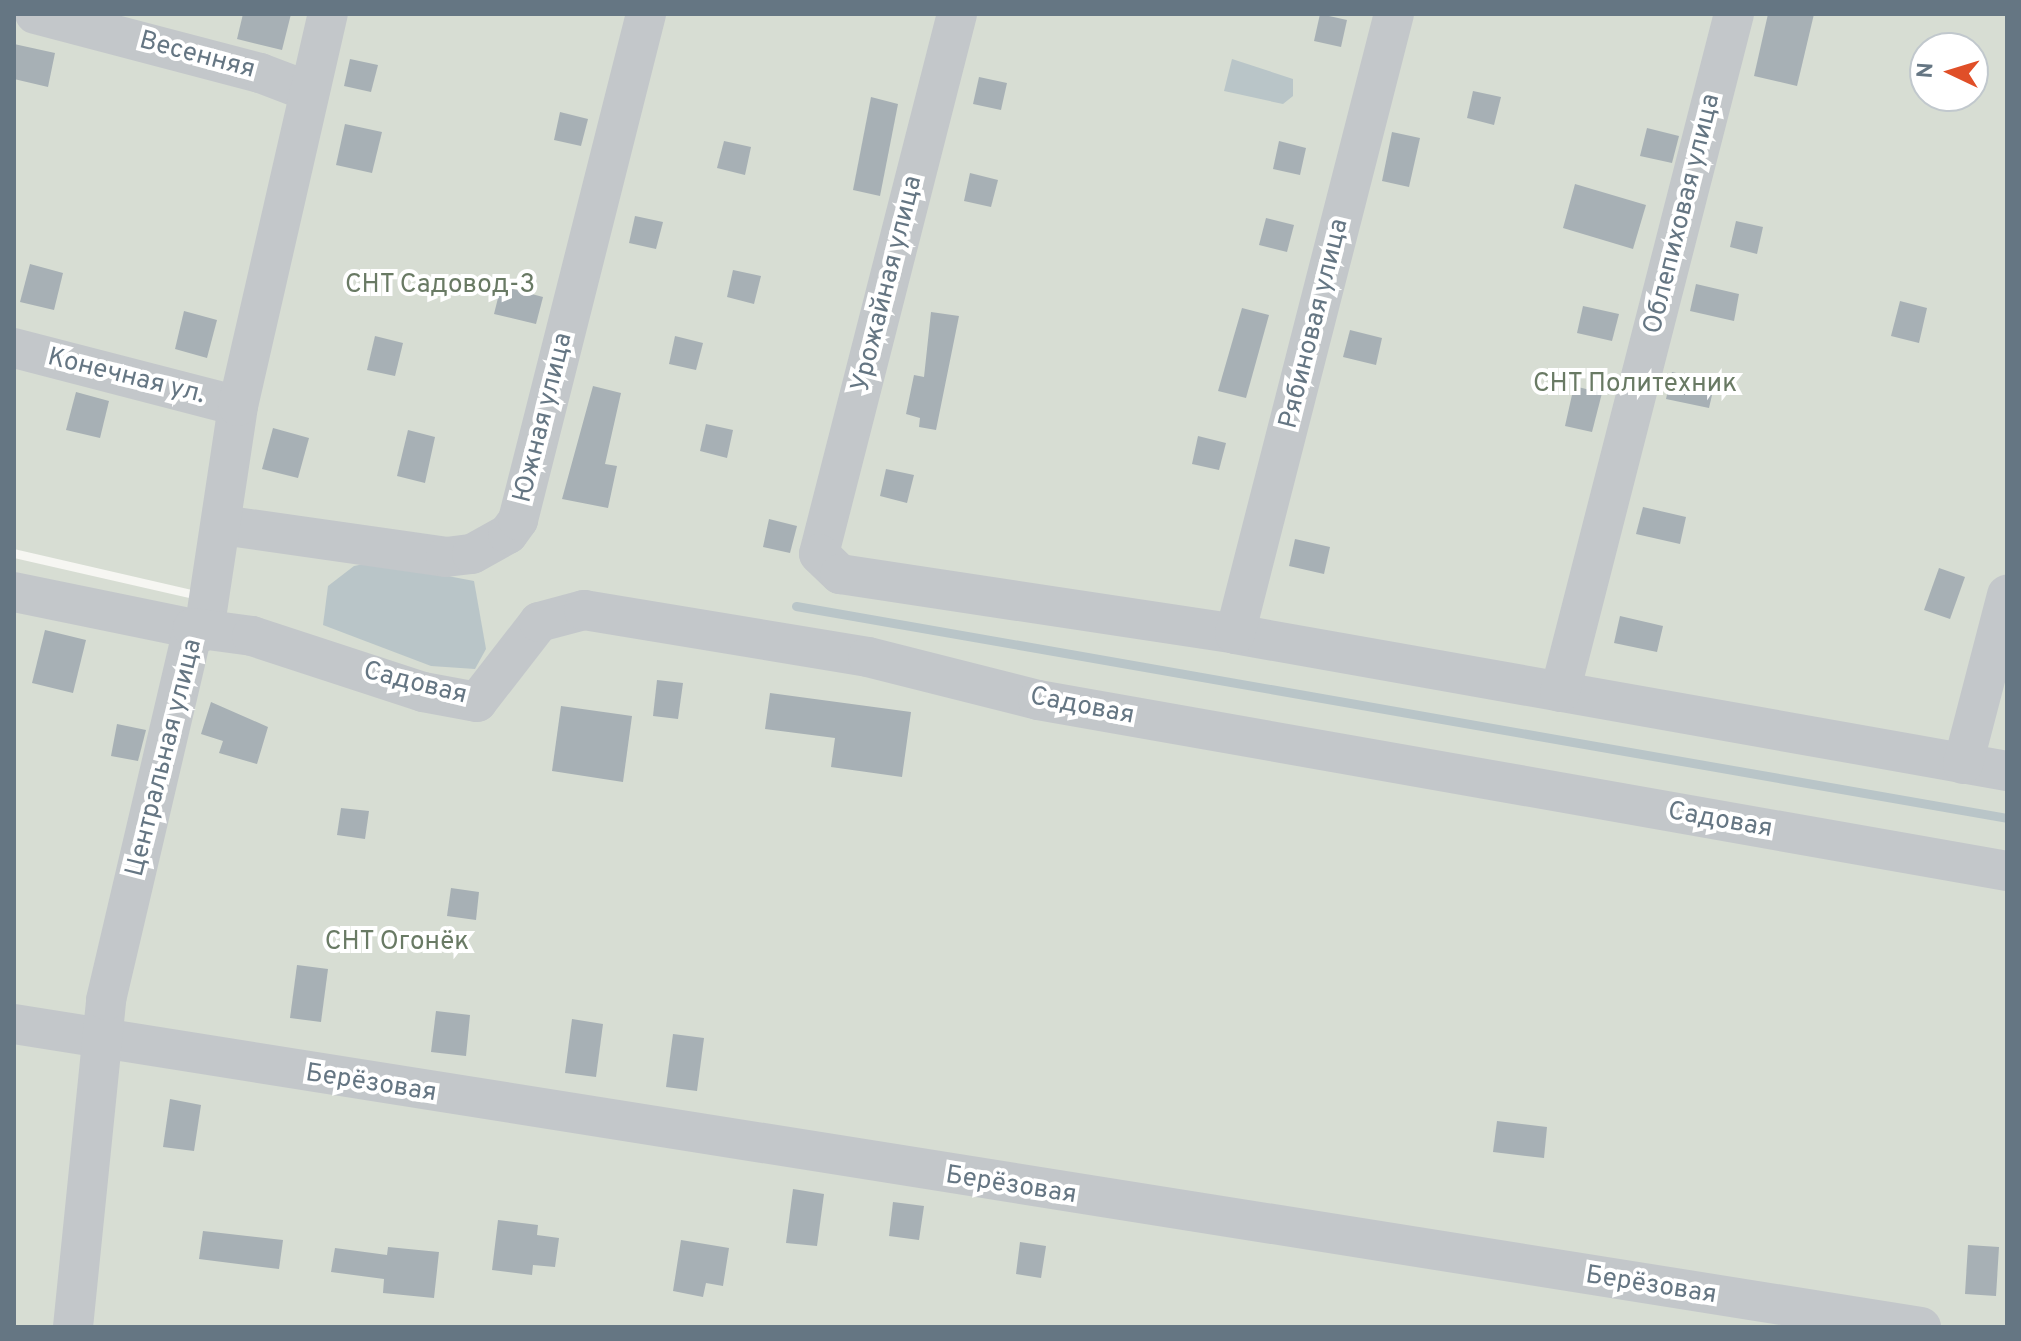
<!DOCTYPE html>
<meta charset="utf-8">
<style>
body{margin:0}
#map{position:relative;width:2021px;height:1341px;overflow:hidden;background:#f6f6f2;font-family:Overpass,sans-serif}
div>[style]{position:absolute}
.green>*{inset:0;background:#d7ddd3}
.water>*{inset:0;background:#b9c5c8}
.stream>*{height:9px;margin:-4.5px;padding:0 4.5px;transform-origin:4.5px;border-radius:4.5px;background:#b9c5c8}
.building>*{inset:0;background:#a7b0b5}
.minor>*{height:40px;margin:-20px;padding:0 20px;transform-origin:20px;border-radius:20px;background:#c3c7ca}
span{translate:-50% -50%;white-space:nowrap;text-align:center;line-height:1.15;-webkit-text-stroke:8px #fff;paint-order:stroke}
.street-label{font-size:26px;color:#657683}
.park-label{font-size:26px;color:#697a64}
.frame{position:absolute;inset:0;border:16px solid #657683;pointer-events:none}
.north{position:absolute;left:1909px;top:32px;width:80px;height:80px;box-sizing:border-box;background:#fff;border:2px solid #c1c8cd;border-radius:50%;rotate:274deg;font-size:22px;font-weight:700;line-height:32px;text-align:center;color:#657683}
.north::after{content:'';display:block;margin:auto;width:28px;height:36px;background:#e04f28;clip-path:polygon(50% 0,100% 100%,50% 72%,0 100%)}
</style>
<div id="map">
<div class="green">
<i style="clip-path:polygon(evenodd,14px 14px,2007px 14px,2007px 1327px,14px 1327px,14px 558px,198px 600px,207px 523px,192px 590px,14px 549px,14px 14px,1925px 48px,1973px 48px,1973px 96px,1925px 96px,1925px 48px)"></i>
</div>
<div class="water">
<i style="clip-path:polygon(1232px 59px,1293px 79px,1293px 96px,1283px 104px,1224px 91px)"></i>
<i style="clip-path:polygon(374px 562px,474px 581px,486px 649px,475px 669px,431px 666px,323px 625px,328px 586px,354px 566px)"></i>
</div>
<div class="stream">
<i style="left:796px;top:606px;width:1229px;rotate:9.93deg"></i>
</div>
<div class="building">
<i style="clip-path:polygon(243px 14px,291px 14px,282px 50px,237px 39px)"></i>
<i style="clip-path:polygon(1320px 14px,1347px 20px,1341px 47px,1314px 41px)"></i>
<i style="clip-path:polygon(1768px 14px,1814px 14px,1797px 86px,1754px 76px)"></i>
<i style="clip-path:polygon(14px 44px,55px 53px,48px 87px,14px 79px)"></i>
<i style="clip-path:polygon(350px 59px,378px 65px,371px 92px,344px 86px)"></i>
<i style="clip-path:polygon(979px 77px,1007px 83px,1001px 110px,973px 104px)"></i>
<i style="clip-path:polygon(1473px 91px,1501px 97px,1494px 125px,1467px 118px)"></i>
<i style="clip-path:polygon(871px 97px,898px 104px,880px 196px,853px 190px)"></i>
<i style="clip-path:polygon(560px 112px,588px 119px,581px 146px,554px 140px)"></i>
<i style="clip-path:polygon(345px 124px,382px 132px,372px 173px,336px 165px)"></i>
<i style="clip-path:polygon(1647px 128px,1679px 136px,1672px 163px,1640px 156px)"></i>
<i style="clip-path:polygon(1392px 132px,1420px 138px,1409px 187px,1382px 181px)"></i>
<i style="clip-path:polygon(724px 141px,751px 147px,745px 175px,717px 168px)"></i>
<i style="clip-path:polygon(1279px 141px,1306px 148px,1300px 175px,1273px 169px)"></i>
<i style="clip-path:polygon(970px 173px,998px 180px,991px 207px,964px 201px)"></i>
<i style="clip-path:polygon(1575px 184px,1646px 205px,1633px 249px,1563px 228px)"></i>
<i style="clip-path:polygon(635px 216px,663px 222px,656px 249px,629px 243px)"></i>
<i style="clip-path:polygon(1266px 218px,1294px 225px,1287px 252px,1259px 245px)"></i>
<i style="clip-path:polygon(1736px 221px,1763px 227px,1757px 254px,1730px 247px)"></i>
<i style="clip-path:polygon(30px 264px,63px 273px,54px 310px,20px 302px)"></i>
<i style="clip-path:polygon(733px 270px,761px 276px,754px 304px,727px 297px)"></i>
<i style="clip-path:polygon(1696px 284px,1739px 294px,1734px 321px,1690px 311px)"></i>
<i style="clip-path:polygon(501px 286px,543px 297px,536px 324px,494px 314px)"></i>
<i style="clip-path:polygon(1900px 301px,1927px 308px,1919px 343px,1891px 336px)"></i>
<i style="clip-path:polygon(1583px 306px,1619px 314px,1612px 341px,1577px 333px)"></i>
<i style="clip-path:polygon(1242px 308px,1269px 315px,1246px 398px,1218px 391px)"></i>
<i style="clip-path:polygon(184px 311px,217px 320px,207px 358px,175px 349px)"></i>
<i style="clip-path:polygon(931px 312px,959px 316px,936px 430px,919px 427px,920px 418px,906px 414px,914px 375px,924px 377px)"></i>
<i style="clip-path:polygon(1350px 330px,1382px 338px,1376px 365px,1343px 357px)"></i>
<i style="clip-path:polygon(375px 336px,403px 343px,395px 376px,367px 370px)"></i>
<i style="clip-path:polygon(675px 336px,703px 343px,696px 370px,669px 364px)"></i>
<i style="clip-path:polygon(1672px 372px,1715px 382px,1709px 408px,1666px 399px)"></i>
<i style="clip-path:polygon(593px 386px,621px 393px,605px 464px,617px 466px,608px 508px,562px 499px)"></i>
<i style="clip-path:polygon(1574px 386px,1602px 393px,1592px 432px,1565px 426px)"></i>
<i style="clip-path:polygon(76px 392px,109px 401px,100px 438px,66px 430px)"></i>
<i style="clip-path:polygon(706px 424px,733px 430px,727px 458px,700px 451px)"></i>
<i style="clip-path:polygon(273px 428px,309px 438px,298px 478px,262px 469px)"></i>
<i style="clip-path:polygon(408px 430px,435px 437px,425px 483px,397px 476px)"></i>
<i style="clip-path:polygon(1198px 436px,1226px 443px,1219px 470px,1192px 464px)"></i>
<i style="clip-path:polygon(886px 469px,914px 475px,907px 503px,880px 496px)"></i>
<i style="clip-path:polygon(1643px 507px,1686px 517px,1680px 544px,1636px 534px)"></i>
<i style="clip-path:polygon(769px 519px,797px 526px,790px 553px,763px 547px)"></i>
<i style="clip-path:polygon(1295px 539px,1330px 547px,1324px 574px,1289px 566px)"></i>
<i style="clip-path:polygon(1939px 568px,1965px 577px,1950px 619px,1924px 610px)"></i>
<i style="clip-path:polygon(1620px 616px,1663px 626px,1657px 652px,1614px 643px)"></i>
<i style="clip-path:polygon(45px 630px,86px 640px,73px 693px,32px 683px)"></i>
<i style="clip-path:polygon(657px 680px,683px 683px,678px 719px,653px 716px)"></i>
<i style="clip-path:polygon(770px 693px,911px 712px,902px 777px,831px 767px,835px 738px,765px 729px)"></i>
<i style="clip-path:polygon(211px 702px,268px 727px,257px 764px,219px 753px,223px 741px,201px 734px)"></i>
<i style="clip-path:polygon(561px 706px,632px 716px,623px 782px,552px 771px)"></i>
<i style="clip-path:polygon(117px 724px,146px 730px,138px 761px,111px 756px)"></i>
<i style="clip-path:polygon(341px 808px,369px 811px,365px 839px,337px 835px)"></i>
<i style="clip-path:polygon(451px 888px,479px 892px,476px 920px,447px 916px)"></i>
<i style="clip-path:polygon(297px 965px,328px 969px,321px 1022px,290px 1018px)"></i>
<i style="clip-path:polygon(436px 1011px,470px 1015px,466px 1056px,431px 1052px)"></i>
<i style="clip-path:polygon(572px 1019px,603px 1024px,596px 1077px,565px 1073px)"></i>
<i style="clip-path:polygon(673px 1034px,704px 1038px,697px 1091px,666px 1087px)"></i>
<i style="clip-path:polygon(170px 1099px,201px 1105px,194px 1151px,163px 1147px)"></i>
<i style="clip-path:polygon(1497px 1121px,1547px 1127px,1544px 1158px,1493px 1152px)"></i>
<i style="clip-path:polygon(793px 1189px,824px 1194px,817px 1246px,786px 1243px)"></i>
<i style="clip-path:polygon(893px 1202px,924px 1206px,919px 1240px,889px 1236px)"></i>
<i style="clip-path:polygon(498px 1220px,538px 1225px,537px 1235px,559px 1238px,555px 1267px,533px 1265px,532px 1275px,492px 1270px)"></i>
<i style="clip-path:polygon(203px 1231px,283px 1240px,279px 1269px,199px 1259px)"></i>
<i style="clip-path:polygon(681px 1240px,729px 1248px,723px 1286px,706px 1283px,703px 1297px,673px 1291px)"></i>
<i style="clip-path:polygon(1020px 1242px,1046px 1246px,1041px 1278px,1016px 1274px)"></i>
<i style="clip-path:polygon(1968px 1245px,1999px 1247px,1996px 1296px,1965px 1294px)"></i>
<i style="clip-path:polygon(388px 1247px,439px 1252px,434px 1298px,383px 1293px,384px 1279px,331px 1272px,335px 1248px,387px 1255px)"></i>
</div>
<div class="minor">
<i style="left:35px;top:14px;width:233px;rotate:14.7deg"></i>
<i style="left:260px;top:73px;width:53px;rotate:20.8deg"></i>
<i style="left:957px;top:14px;width:557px;rotate:104.34deg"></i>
<i style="left:819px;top:554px;width:29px;rotate:44deg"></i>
<i style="left:840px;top:574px;width:400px;rotate:8.6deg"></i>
<i style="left:1235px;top:634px;width:784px;rotate:10.06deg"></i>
<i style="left:14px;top:348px;width:231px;rotate:14.5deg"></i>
<i style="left:222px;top:525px;width:226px;rotate:8.1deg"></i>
<i style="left:446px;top:557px;width:26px;rotate:-7deg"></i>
<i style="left:472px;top:554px;width:41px;rotate:-29.1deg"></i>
<i style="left:508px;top:534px;width:17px;rotate:-54deg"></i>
<i style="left:518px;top:520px;width:522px;rotate:-75.8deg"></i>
<i style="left:14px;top:592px;width:194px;rotate:11.6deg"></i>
<i style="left:204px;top:631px;width:228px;rotate:-81.4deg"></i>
<i style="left:238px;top:406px;width:402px;rotate:-77.1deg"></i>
<i style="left:1235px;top:634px;width:640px;rotate:-75.62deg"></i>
<i style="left:1560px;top:692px;width:700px;rotate:-75.61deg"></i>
<i style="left:1963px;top:764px;width:175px;rotate:-75.4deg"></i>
<i style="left:14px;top:1024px;width:1931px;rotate:9.03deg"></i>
<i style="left:73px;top:1327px;width:329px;rotate:-84.2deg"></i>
<i style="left:106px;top:1000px;width:382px;rotate:-76.8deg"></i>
<i style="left:193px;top:628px;width:60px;rotate:7.7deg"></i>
<i style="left:252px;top:636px;width:180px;rotate:18.1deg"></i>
<i style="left:423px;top:692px;width:55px;rotate:10.5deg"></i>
<i style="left:477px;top:702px;width:101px;rotate:-52.2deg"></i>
<i style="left:539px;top:622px;width:47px;rotate:-14.9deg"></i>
<i style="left:584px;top:610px;width:288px;rotate:9.4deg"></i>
<i style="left:868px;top:657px;width:175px;rotate:14.2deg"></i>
<i style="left:1038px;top:700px;width:984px;rotate:10.01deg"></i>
</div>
<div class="street-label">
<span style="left:197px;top:56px;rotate:15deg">Весенняя</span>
<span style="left:1683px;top:214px;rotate:-76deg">Облепиховая улица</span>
<span style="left:888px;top:284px;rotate:-76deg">Урожайная улица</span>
<span style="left:1315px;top:324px;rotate:-76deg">Рябиновая улица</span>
<span style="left:126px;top:377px;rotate:14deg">Конечная ул.</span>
<span style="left:544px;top:418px;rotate:-76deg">Южная улица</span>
<span style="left:415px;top:684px;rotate:14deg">Садовая</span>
<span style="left:1082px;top:707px;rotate:11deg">Садовая</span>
<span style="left:165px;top:758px;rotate:-76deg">Центральная улица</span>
<span style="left:1720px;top:821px;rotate:10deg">Садовая</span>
<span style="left:371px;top:1084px;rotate:9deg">Берёзовая</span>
<span style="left:1011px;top:1186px;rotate:9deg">Берёзовая</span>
<span style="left:1651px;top:1286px;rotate:9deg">Берёзовая</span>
</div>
<div class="park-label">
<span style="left:440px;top:286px">СНТ Садовод-3</span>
<span style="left:1635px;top:385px">СНТ Политехник</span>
<span style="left:397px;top:943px">СНТ Огонёк</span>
</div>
<div class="frame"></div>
<div class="north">N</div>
</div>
